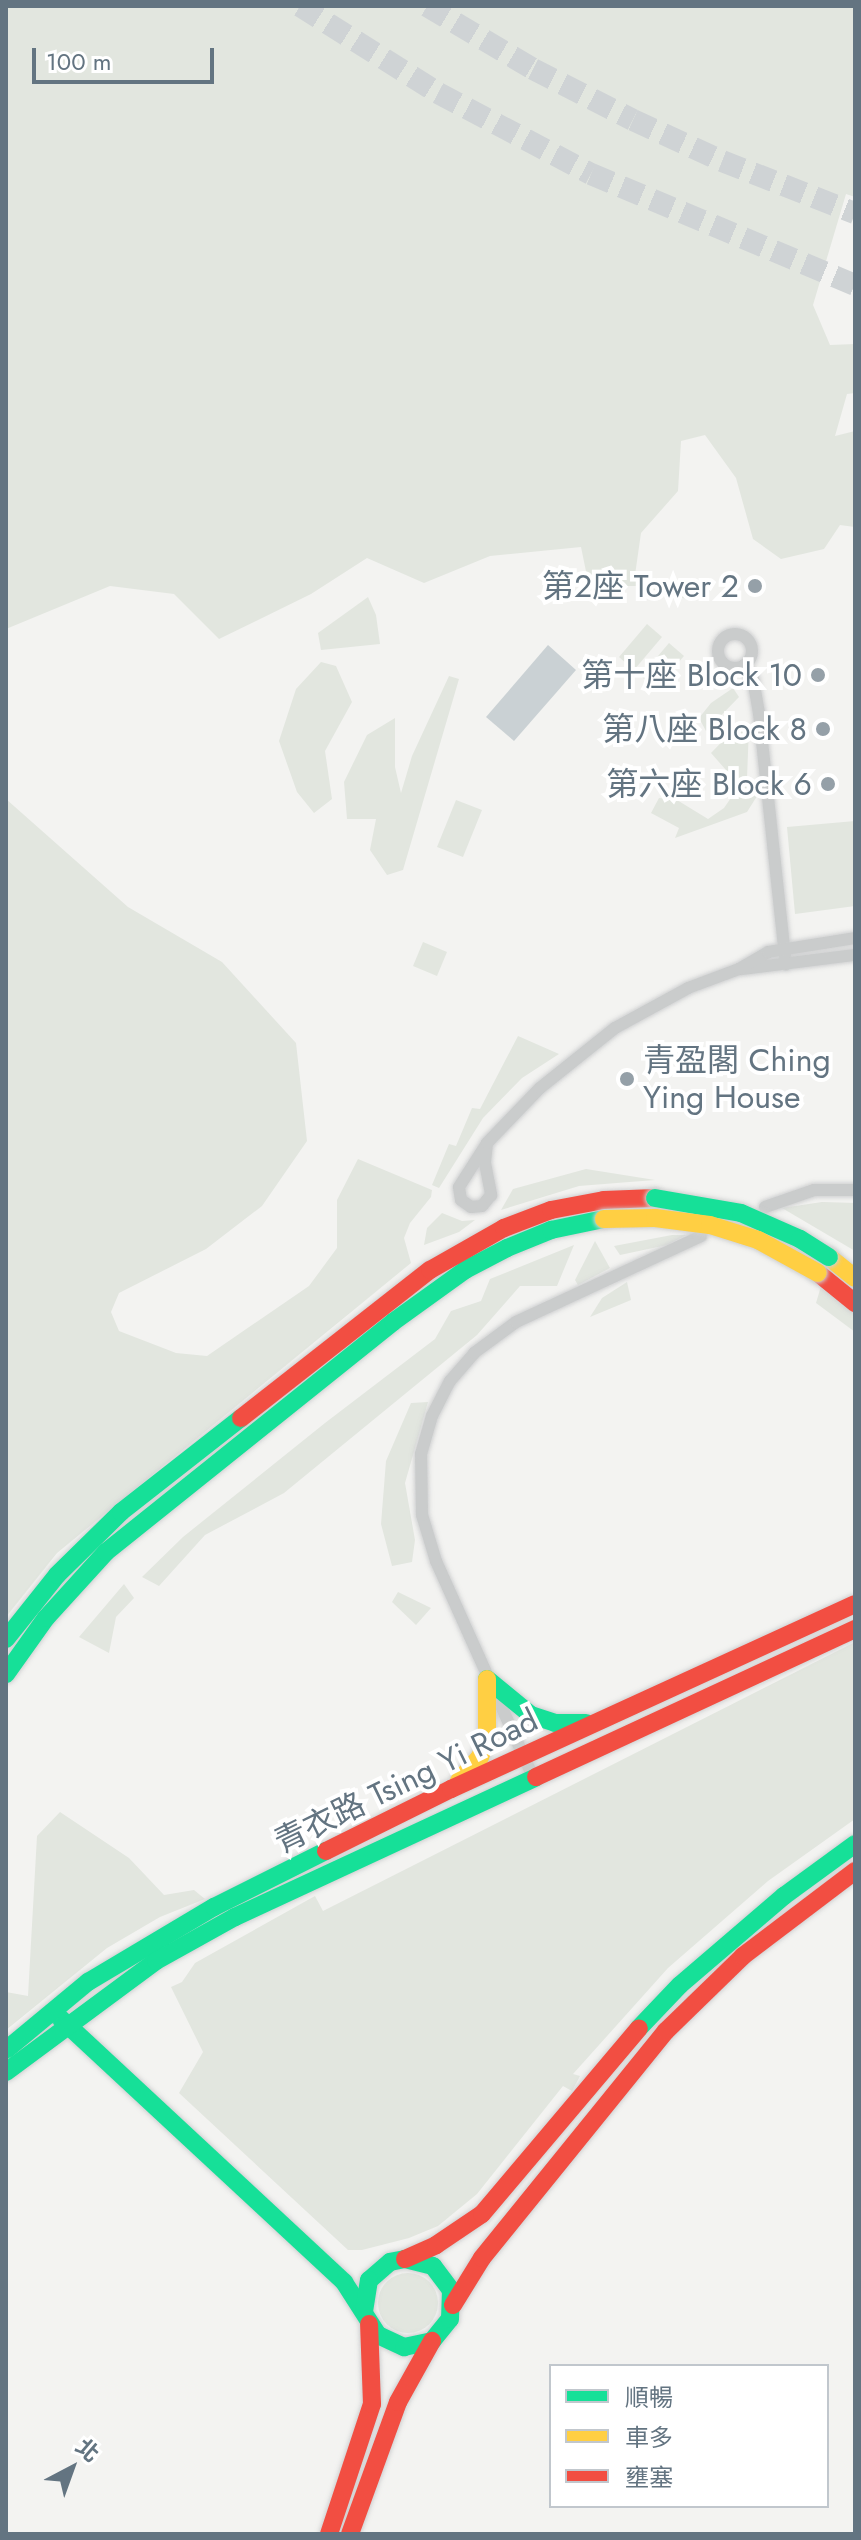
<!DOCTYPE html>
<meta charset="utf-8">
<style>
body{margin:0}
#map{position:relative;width:861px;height:2540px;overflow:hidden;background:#f3f3f1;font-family:Jost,"Noto Sans TC",sans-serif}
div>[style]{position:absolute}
.green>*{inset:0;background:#e2e6df}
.round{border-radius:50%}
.water>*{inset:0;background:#cad1d4}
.highway-tunnel>*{height:22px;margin-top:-11px;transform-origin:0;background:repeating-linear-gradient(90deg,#cfd3d5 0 22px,transparent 0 33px)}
.roads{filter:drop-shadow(0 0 2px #d0d1d2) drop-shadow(0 0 2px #d0d1d2)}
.street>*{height:12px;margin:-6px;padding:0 6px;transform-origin:6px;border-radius:6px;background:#cacccc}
.street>.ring{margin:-6px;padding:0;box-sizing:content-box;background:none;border:12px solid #cacccc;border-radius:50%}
.fast>*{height:18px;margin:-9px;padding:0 9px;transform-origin:9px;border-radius:9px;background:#16e098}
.slow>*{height:18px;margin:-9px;padding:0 9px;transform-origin:9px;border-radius:9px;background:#ffcf43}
.jam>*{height:18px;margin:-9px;padding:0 9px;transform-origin:9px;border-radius:9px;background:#f24e42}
.bridges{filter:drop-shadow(0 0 2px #cfd0d0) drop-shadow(0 0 2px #cfd0d0)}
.fast-bridge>*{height:18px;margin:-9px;padding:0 9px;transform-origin:9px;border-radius:9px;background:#16e098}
.slow-bridge>*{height:18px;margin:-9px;padding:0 9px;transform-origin:9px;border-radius:9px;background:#ffcf43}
.dots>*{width:22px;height:22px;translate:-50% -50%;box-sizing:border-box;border:4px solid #fff;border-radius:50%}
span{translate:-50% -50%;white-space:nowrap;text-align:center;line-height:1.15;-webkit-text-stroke:8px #fff;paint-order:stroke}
.poi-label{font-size:32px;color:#637481}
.right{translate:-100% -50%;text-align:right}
.left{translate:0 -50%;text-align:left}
.street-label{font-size:32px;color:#637481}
.frame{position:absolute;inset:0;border:8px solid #637481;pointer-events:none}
.legend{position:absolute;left:549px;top:2364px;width:280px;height:144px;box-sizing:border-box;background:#fff;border:2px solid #c1c7cd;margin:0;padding:10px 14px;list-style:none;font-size:24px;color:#637481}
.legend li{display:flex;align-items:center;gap:16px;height:40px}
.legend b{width:40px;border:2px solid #c1c7cd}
.north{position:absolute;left:32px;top:2428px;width:80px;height:80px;-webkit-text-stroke:6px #fff;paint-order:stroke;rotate:41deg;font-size:22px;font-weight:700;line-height:32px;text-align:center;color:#637481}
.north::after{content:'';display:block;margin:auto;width:28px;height:36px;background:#637481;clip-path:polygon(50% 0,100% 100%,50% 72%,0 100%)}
.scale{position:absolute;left:32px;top:48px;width:182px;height:36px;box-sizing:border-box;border:4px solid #637481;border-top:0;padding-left:10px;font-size:24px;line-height:28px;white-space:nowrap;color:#637481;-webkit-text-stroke:6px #fff;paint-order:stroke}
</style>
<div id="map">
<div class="green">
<i style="clip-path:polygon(6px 6px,855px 6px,855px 197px,846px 194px,813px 305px,830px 345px,855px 344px,855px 393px,847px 394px,835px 436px,855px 431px,855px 527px,840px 525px,824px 549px,781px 559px,753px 539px,736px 478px,705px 435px,681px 441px,678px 491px,641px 533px,635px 575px,665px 580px,694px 589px,693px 601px,642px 586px,589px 586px,581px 547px,490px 556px,424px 583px,367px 558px,311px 594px,219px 639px,174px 594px,110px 586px,6px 629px)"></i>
<i style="clip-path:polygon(368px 597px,376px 615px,380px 644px,321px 650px,318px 633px)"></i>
<i style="clip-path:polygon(647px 624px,662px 637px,634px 670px,619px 657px)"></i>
<i style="clip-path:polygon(669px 643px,684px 656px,655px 689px,641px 676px)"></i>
<i style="clip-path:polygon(321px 662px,336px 666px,352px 702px,325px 751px,332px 799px,314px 813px,297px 792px,279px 741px,296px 689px)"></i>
<i style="clip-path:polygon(449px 676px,459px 679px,403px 870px,387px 875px,370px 850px,376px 819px,347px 819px,344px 782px,367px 735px,395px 718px,395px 767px,401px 793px,412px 756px)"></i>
<i style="clip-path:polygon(733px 688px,739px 697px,706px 731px,699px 718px,711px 703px)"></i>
<i style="clip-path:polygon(742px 721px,749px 728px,747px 778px,759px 793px,747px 812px,675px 838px,679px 828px,651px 813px,659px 798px,677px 800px,708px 819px,724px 808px,735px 792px,733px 778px,711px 753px)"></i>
<i style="clip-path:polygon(6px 799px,128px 907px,222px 962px,296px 1043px,307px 1141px,262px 1206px,206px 1249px,119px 1293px,111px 1312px,119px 1331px,176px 1353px,207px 1356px,309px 1286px,337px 1248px,337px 1200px,358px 1159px,432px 1190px,431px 1197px,410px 1223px,404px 1238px,411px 1263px,57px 1553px,6px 1617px)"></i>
<i style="clip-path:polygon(456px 800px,482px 810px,463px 857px,437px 847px)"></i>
<i style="clip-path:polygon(855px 821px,855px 906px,795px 914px,787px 827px)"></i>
<i style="clip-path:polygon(423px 942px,447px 952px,437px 976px,413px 966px)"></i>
<i style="clip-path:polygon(518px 1036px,559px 1054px,522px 1078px,483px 1118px,439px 1188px,432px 1185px,449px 1144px,456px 1146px,472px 1108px,480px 1109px)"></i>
<i style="clip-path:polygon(586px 1169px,655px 1180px,579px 1186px,501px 1210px,513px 1189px)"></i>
<i style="clip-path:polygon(822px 1202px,855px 1203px,855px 1251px,782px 1208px)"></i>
<i style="clip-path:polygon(442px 1213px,462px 1221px,475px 1220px,459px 1232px,424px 1245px,427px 1228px)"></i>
<i style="clip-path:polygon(672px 1235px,686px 1235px,667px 1245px,620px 1255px,614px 1246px)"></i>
<i style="clip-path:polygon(595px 1241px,610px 1268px,578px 1285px,575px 1280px)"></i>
<i style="clip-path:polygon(574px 1245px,557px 1286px,520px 1286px,477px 1335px,284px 1493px,205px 1535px,159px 1586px,142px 1577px,183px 1537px,325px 1423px,435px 1339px,451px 1311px,481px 1301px,490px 1279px)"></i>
<i style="clip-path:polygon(627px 1282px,631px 1300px,590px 1317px,602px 1298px)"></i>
<i style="clip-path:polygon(822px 1283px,855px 1314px,855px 1332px,816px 1303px)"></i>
<i style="clip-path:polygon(428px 1402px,405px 1483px,415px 1540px,412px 1562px,392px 1566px,381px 1524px,386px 1461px,411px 1403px)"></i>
<i style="clip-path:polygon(124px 1584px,134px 1598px,116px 1617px,109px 1653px,79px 1637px)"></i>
<i style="clip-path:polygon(398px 1592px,431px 1608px,416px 1625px,392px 1602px)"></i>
<i style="clip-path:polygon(855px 1642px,855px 1819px,768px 1881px,668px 1968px,573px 2074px,580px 2076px,572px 2091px,563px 2086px,477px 2194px,438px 2226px,409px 2238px,362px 2250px,348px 2250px,179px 2093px,203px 2052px,171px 1987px,182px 1982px,195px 1963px,315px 1896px,323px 1911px)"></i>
<i style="clip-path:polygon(60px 1812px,129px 1858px,164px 1895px,194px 1890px,205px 1899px,160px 1917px,107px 1948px,6px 2030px,6px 1992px,28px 1996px,37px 1836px)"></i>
<i class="round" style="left:378px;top:2273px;width:60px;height:60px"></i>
</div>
<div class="water">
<i style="clip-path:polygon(548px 645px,576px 670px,514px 741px,486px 717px)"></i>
</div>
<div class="highway-tunnel">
<i style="left:300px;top:6px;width:163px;rotate:32.2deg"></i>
<i style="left:438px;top:93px;width:173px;rotate:27.9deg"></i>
<i style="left:591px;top:174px;width:286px;rotate:22.8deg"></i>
<i style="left:427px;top:6px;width:123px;rotate:30.7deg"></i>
<i style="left:533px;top:69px;width:112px;rotate:27deg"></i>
<i style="left:633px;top:120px;width:98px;rotate:24.7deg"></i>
<i style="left:722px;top:161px;width:143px;rotate:21.4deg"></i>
</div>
<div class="roads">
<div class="street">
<i class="ring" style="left:718px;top:634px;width:22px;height:22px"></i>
<i style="left:744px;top:665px;width:17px;rotate:57deg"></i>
<i style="left:753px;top:679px;width:35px;rotate:80deg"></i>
<i style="left:759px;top:713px;width:253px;rotate:83.9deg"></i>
<i style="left:742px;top:969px;width:114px;rotate:-7.1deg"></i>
<i style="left:487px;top:1143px;width:20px;rotate:96deg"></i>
<i style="left:485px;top:1163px;width:33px;rotate:79deg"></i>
<i style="left:491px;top:1195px;width:14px;rotate:129deg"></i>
<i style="left:482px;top:1206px;width:11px;rotate:175deg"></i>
<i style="left:471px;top:1207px;width:12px;rotate:-145deg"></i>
<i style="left:461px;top:1200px;width:13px;rotate:-99deg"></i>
<i style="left:459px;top:1187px;width:52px;rotate:-57.5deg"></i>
<i style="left:487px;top:1143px;width:76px;rotate:-46.1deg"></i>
<i style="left:540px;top:1088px;width:96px;rotate:-38.7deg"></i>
<i style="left:615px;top:1028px;width:83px;rotate:-28.7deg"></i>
<i style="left:688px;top:988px;width:54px;rotate:-20.4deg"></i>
<i style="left:739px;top:969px;width:34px;rotate:-30deg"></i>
<i style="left:768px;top:952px;width:88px;rotate:-9.1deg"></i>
<i style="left:765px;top:1207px;width:52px;rotate:-19.1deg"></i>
<i style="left:814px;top:1190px;width:41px"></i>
<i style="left:533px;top:1777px;width:237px;rotate:-114.2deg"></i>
<i style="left:436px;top:1561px;width:48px;rotate:-106.9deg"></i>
<i style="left:422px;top:1515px;width:61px;rotate:-90.9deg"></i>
<i style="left:421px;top:1454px;width:40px;rotate:-74deg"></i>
<i style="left:432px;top:1416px;width:39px;rotate:-63deg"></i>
<i style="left:450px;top:1381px;width:37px;rotate:-49deg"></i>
<i style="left:474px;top:1353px;width:52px;rotate:-36.4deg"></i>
<i style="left:516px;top:1322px;width:204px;rotate:-24.9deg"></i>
</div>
<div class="fast">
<i style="left:6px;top:1639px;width:82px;rotate:-51.4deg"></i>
<i style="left:57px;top:1575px;width:90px;rotate:-44.5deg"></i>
<i style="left:121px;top:1512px;width:152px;rotate:-38.1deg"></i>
<i style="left:6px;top:1674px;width:69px;rotate:-54.5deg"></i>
<i style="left:46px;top:1618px;width:89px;rotate:-47.7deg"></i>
<i style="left:106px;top:1552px;width:368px;rotate:-38.7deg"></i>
<i style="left:393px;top:1322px;width:89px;rotate:-35.8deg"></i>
<i style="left:465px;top:1270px;width:47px;rotate:-27.6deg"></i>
<i style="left:507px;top:1248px;width:48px;rotate:-22.2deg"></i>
<i style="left:551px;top:1230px;width:54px;rotate:-11.7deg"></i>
<i style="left:487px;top:1679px;width:57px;rotate:39.3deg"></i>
<i style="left:531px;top:1715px;width:25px;rotate:18deg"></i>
<i style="left:555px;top:1723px;width:31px"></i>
<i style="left:60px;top:2018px;width:388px;rotate:42.9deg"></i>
<i style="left:344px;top:2282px;width:63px;rotate:57.3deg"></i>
<i style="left:378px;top:2335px;width:29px;rotate:25deg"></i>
<i style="left:404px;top:2347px;width:29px;rotate:-12deg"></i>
<i style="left:432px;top:2341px;width:28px;rotate:-51deg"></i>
<i style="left:450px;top:2319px;width:29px;rotate:-88deg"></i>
<i style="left:451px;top:2290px;width:30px;rotate:-127deg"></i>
<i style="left:433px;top:2266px;width:29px;rotate:-166deg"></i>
<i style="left:405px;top:2259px;width:15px;rotate:169deg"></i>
<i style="left:390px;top:2262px;width:28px;rotate:139deg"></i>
<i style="left:369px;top:2280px;width:30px;rotate:99deg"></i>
<i style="left:639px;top:2028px;width:59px;rotate:-46.4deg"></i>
<i style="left:680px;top:1985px;width:137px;rotate:-40.6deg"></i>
<i style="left:784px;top:1896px;width:88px;rotate:-36.2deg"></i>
<i style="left:6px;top:2050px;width:107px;rotate:-39.7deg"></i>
<i style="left:88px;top:1982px;width:147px;rotate:-30.8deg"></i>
<i style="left:214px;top:1907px;width:125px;rotate:-26.6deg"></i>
<i style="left:6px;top:2072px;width:187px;rotate:-36.5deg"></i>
<i style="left:156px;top:1961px;width:90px;rotate:-29.1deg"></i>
<i style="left:235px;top:1917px;width:332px;rotate:-24.9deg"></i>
</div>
<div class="slow">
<i style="left:829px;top:1257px;width:33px;rotate:39deg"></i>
<i style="left:459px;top:1781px;width:32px;rotate:-49deg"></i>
<i style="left:480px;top:1757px;width:19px;rotate:-69deg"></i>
<i style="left:487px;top:1739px;width:60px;rotate:-90deg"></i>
</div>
<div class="jam">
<i style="left:818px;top:1273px;width:48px;rotate:39deg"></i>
<i style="left:241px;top:1418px;width:240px;rotate:-38.1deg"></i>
<i style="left:430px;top:1270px;width:85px;rotate:-29.6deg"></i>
<i style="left:504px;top:1228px;width:50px;rotate:-21deg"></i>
<i style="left:551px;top:1210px;width:54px;rotate:-10.7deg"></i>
<i style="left:604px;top:1200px;width:51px;rotate:-2.2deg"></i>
<i style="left:536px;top:1777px;width:352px;rotate:-24.9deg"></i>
<i style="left:326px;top:1851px;width:140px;rotate:-26.4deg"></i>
<i style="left:451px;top:1789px;width:444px;rotate:-24.6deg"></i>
<i style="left:405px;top:2259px;width:34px;rotate:-24deg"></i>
<i style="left:436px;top:2245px;width:55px;rotate:-34deg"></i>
<i style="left:482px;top:2214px;width:243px;rotate:-49.8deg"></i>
<i style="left:453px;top:2305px;width:55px;rotate:-58.3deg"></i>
<i style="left:482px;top:2258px;width:292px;rotate:-51deg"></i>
<i style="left:666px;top:2031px;width:107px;rotate:-44.2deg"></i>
<i style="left:743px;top:1956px;width:141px;rotate:-37.2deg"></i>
<i style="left:329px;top:2534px;width:137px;rotate:-71.7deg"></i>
<i style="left:372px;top:2404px;width:80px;rotate:-92.1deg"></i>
<i style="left:350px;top:2534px;width:140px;rotate:-70deg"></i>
<i style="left:398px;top:2402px;width:70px;rotate:-60.9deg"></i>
</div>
</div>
<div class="bridges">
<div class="fast-bridge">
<i style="left:655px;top:1198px;width:87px;rotate:9.9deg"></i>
<i style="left:741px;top:1213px;width:64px;rotate:23.8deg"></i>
<i style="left:800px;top:1239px;width:34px;rotate:32deg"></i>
</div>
<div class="slow-bridge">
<i style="left:604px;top:1219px;width:51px;rotate:-1.1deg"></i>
<i style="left:655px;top:1218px;width:55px;rotate:7.3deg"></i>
<i style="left:710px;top:1225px;width:50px;rotate:17.4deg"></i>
<i style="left:758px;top:1240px;width:68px;rotate:28.8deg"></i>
</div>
</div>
<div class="dots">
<i style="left:755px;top:586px;background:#95a0a8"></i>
<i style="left:818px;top:675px;background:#95a0a8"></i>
<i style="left:823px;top:729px;background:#95a0a8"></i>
<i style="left:828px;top:784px;background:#95a0a8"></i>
<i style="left:627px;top:1079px;background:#95a0a8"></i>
</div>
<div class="poi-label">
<span class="right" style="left:739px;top:586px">第2座 Tower 2</span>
<span class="right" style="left:802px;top:675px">第十座 Block 10</span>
<span class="right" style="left:807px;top:729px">第八座 Block 8</span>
<span class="right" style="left:812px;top:784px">第六座 Block 6</span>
<span class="left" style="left:643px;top:1079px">青盈閣 Ching<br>Ying House</span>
</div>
<div class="street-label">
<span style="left:406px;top:1781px;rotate:-26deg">青衣路 Tsing Yi Road</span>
</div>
<div class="frame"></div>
<ul class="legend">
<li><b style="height:10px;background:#16e098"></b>順暢</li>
<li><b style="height:10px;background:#ffcf43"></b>車多</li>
<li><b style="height:10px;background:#f24e42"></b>壅塞</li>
</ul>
<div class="north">北</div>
<div class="scale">100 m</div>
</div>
